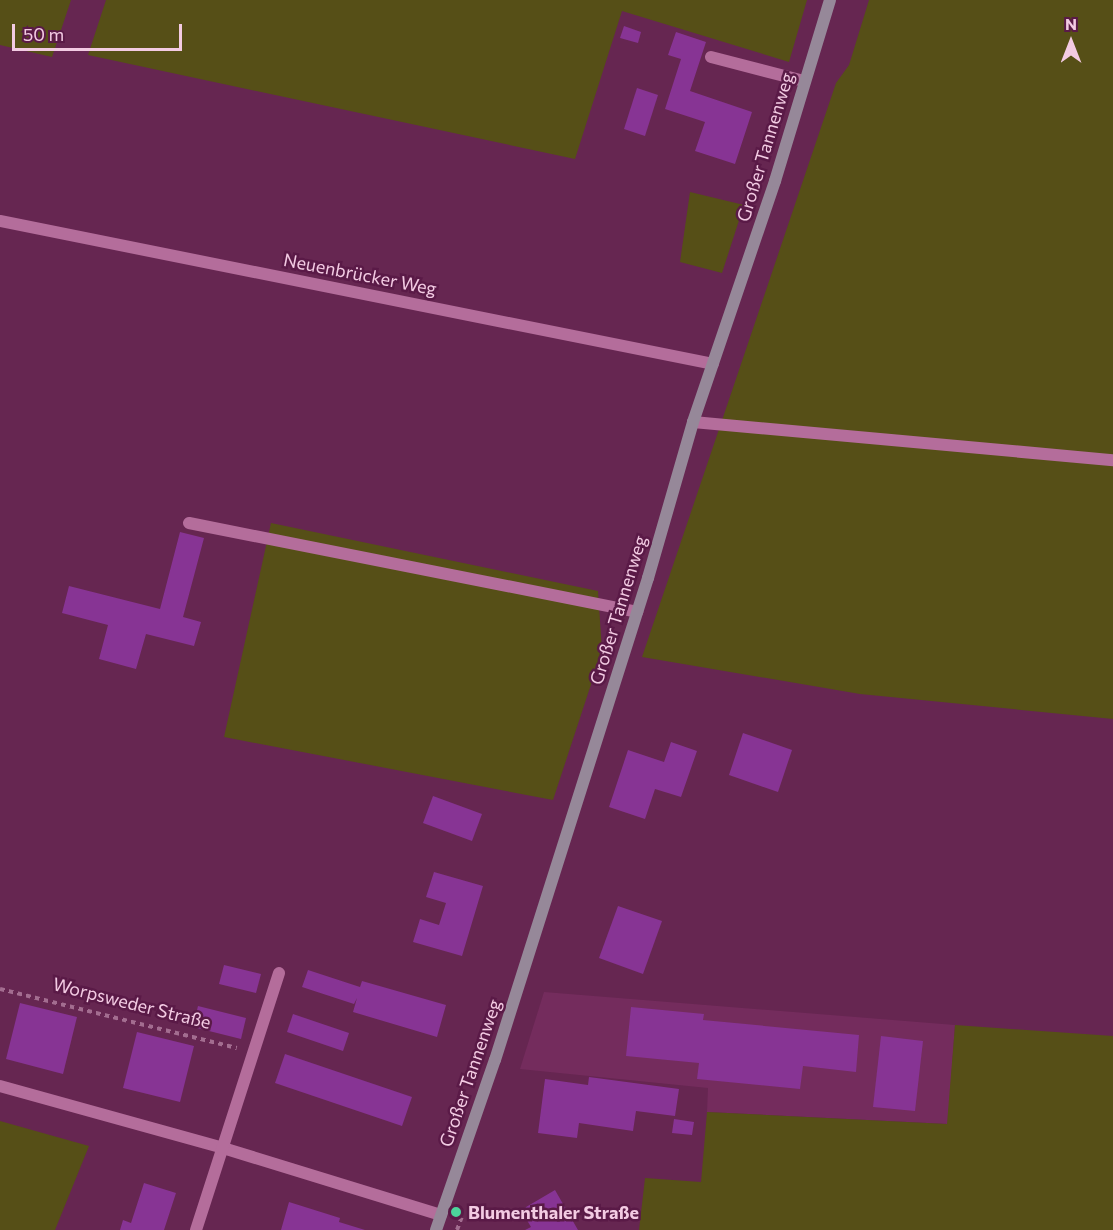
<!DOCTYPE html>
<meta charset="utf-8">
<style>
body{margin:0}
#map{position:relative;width:1113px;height:1230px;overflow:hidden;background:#662651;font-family:Commissioner,sans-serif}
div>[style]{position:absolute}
.built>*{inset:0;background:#742c5d}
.green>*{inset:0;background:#564f17}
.building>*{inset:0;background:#873494}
.path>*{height:4px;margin-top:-2px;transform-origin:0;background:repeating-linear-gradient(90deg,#a36d90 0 4.5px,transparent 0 9px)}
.lane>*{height:12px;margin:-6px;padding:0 6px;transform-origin:6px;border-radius:6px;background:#b46d9b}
.street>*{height:12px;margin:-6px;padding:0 6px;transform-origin:6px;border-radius:6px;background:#b46d9b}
.secondary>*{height:12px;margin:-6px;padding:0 6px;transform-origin:6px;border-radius:6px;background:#968899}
.dots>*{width:16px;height:16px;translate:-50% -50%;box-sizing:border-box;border:3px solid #5a1a47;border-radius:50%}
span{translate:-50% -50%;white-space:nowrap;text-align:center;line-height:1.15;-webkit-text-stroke:5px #5a1a47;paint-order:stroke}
.street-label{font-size:18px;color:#f3cbe3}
.poi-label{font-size:18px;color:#f3cbe3;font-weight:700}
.left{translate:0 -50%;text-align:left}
.north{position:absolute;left:1041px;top:12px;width:60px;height:60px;-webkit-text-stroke:4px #5a1a47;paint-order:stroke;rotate:0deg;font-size:16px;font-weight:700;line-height:24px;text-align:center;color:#f3cbe3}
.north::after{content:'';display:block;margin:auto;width:21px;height:27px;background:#f3cbe3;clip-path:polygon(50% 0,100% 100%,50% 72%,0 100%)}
.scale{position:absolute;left:12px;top:24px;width:170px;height:27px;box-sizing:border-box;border:3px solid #f3cbe3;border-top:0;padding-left:8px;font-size:18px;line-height:21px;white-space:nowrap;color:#f3cbe3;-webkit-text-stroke:4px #5a1a47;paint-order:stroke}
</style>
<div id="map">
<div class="built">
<i style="clip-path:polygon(544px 992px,955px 1025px,948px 1124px,707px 1112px,708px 1088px,520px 1069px)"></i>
</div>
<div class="green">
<i style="clip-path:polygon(0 0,71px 0,52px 57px,0 45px)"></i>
<i style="clip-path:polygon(106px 0,807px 0,789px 62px,622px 11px,575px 159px,88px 55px)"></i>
<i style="clip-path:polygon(869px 0,1113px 0,1113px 719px,860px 694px,642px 657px,836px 83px,849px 65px)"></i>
<i style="clip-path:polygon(690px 192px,744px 205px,722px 273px,680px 262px)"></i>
<i style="clip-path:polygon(271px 523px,598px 591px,602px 651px,553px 800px,224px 737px)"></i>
<i style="clip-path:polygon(955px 1025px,1113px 1036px,1113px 1230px,639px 1230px,645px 1178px,701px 1182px,707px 1112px,947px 1124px)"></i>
<i style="clip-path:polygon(0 1121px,89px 1146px,55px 1230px,0 1230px)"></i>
</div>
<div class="building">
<i style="clip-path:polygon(624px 26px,641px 32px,638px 43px,620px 38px)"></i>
<i style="clip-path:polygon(676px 32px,706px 42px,690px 91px,752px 112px,735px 164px,695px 151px,705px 122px,665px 109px,681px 59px,668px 55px)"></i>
<i style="clip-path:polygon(637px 88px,658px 95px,645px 136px,624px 129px)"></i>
<i style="clip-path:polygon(180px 532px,204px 538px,183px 617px,201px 622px,194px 646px,146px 634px,136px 669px,99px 659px,108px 625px,62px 613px,69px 586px,160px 609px)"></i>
<i style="clip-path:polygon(743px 733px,792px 750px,778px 792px,729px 775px)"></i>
<i style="clip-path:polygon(671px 742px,697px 751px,681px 797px,655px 789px,645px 819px,609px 807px,628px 750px,664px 762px)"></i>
<i style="clip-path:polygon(433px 796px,482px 814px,472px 841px,423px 823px)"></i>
<i style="clip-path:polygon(434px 872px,483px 886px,462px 956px,413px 942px,420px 919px,439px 925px,446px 903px,426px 897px)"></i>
<i style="clip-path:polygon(618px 906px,662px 921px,643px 974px,599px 958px)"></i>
<i style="clip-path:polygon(224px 965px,261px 974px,256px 993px,219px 984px)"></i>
<i style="clip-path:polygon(308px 970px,360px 987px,362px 981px,446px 1005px,437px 1037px,353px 1012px,357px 998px,354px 1004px,302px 987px)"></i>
<i style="clip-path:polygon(20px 1003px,77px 1017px,63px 1074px,6px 1059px)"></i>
<i style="clip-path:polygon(198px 1006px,246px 1018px,241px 1039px,193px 1027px)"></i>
<i style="clip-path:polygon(631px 1007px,704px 1014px,703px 1020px,859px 1035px,856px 1072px,803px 1066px,800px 1089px,697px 1079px,699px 1063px,626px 1056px)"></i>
<i style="clip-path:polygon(293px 1014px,349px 1033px,343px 1051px,287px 1032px)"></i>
<i style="clip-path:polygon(137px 1032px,194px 1046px,180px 1102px,123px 1088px)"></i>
<i style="clip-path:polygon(881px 1036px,923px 1041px,915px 1111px,873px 1107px)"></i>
<i style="clip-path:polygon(285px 1054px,412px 1097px,402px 1126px,275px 1083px)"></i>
<i style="clip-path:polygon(589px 1077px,679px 1089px,675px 1116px,636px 1111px,633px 1131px,579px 1123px,577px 1138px,538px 1133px,545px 1079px,588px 1085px)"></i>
<i style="clip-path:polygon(674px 1119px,694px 1122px,692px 1135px,672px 1133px)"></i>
<i style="clip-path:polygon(144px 1183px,176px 1193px,164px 1230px,120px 1230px,123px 1220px,131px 1223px)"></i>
<i style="clip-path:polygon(555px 1190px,578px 1230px,525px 1230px,531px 1227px,521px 1210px)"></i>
<i style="clip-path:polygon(289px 1202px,340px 1218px,339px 1222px,365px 1230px,281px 1230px)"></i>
</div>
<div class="path">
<i style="left:0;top:989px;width:244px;rotate:14deg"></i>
<i style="left:457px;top:1230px;width:15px;rotate:-70deg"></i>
</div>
<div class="lane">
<i style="left:711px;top:57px;width:96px;rotate:14.5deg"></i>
<i style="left:693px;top:422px;width:422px;rotate:5.2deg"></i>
<i style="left:189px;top:523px;width:457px;rotate:11.2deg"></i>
</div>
<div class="street">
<i style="left:0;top:221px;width:727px;rotate:11.34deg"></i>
<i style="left:0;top:1086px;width:231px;rotate:15.5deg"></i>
<i style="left:223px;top:1148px;width:228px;rotate:17.1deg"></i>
<i style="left:196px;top:1230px;width:270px;rotate:-72.1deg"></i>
</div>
<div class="secondary">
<i style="left:436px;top:1230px;width:180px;rotate:-70.9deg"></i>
<i style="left:495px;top:1060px;width:506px;rotate:-72.39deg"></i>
<i style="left:648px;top:578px;width:162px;rotate:-73.9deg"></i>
<i style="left:693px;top:422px;width:255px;rotate:-71.2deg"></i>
<i style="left:775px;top:181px;width:189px;rotate:-73.1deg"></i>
</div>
<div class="dots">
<i style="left:456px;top:1212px;background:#4cd49b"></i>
</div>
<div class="street-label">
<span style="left:765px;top:147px;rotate:-73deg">Großer Tannenweg</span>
<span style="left:360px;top:274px;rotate:11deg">Neuenbrücker Weg</span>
<span style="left:618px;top:610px;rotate:-73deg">Großer Tannenweg</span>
<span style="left:132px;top:1003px;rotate:14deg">Worpsweder Straße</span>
<span style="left:470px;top:1073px;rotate:-71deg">Großer Tannenweg</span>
</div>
<div class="poi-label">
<span class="left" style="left:468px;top:1212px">Blumenthaler Straße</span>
</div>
<div class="north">N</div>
<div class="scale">50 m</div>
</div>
